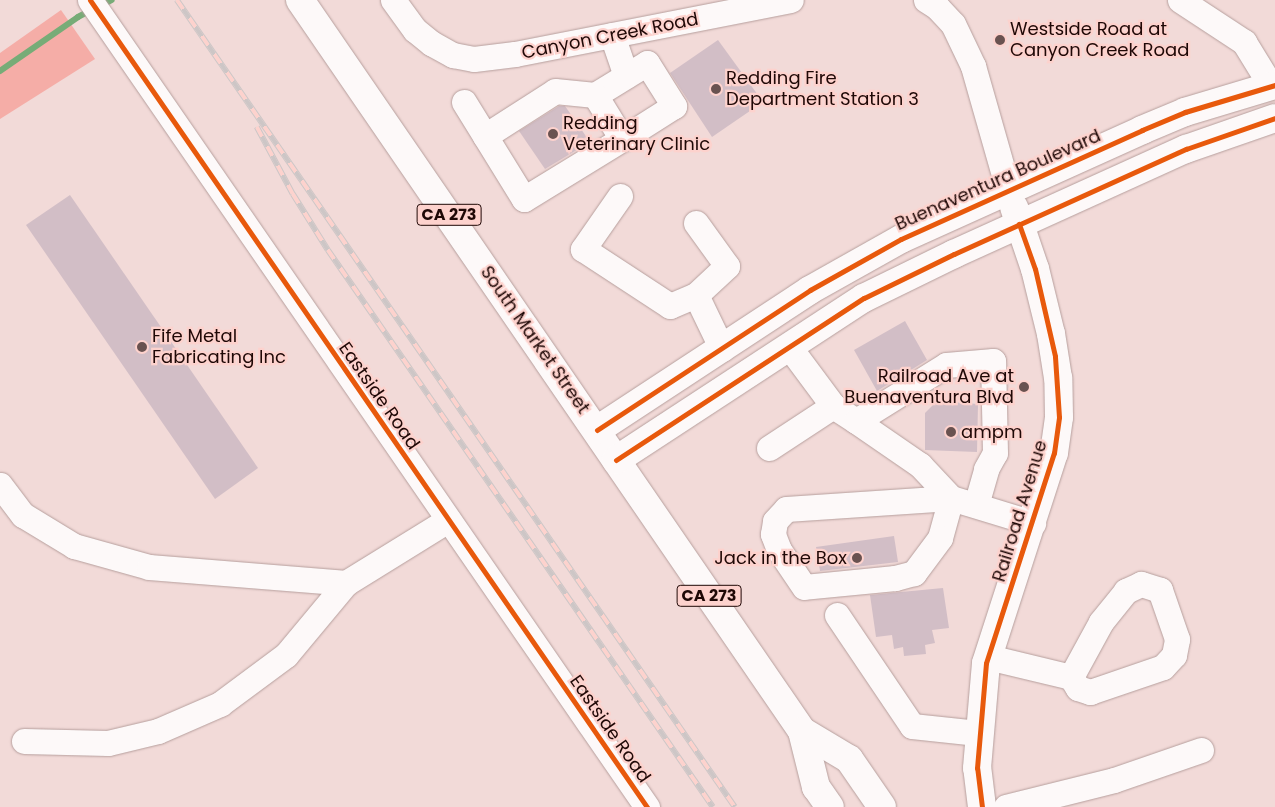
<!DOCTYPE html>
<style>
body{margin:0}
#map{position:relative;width:1275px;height:807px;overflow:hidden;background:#f2dad8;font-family:Poppins,sans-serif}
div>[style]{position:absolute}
.green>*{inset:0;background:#f5ada7}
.stream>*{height:6px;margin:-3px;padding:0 3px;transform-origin:3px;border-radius:3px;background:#77ac77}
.building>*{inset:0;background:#d2bec6}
.roads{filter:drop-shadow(0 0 1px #b69f9d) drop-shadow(0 0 1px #b69f9d)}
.minor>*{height:25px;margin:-12.5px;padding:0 12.5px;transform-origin:12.5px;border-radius:12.5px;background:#fdf9f9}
.major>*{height:28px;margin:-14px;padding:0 14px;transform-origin:14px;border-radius:14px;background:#fdf9f9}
.rail>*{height:5.5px;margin-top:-2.75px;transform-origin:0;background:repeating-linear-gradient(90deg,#fdd2cd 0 11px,#cdc6c6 0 22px);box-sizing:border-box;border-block:1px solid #cdc6c6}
.cycleway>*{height:5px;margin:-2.5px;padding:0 2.5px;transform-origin:2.5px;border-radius:2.5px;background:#e8590c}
.dots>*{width:14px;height:14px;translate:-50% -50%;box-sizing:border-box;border:2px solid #fdd2cd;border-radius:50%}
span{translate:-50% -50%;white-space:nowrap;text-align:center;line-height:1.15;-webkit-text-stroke:4.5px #fdd2cd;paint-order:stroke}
.shield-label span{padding:1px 4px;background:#fdd2cd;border:1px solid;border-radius:4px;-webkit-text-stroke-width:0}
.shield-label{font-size:16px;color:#1f0806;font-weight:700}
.poi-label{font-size:18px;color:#1f0806}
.left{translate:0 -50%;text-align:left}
.right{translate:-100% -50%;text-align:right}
.street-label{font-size:18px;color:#1f0806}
</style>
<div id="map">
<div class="green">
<i style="clip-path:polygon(61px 10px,95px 59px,0 119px,0 53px)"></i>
</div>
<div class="stream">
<i style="left:100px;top:6px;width:13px;rotate:-27deg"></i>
<i style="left:0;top:71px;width:95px;rotate:-34.7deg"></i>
<i style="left:78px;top:17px;width:15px;rotate:-28deg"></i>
</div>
<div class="building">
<i style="clip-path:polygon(718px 40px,763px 102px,712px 137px,670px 73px)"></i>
<i style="clip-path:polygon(559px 106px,565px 106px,590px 142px,545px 169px,519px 131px)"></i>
<i style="clip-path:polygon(70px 195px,258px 468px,215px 499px,26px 225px)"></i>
<i style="clip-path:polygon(905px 321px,927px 360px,877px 391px,854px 350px)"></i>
<i style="clip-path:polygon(937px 401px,978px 404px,977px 452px,925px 450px,925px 413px)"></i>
<i style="clip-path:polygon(894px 536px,898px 562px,820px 571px,816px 547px)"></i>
<i style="clip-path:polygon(943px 588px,949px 628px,932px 630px,935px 643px,925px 645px,926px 654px,904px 656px,903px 647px,894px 649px,892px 635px,876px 637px,870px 595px)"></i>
</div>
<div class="roads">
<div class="minor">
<i style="left:90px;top:0;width:981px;rotate:55.39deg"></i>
<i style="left:393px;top:0;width:37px;rotate:54deg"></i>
<i style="left:415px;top:30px;width:21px;rotate:39deg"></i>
<i style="left:431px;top:43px;width:25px;rotate:29deg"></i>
<i style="left:453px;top:55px;width:21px;rotate:11deg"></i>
<i style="left:474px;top:59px;width:41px;rotate:-7deg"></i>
<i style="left:515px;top:54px;width:281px;rotate:-11.1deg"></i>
<i style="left:926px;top:0;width:13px;rotate:32deg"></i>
<i style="left:937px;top:7px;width:23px;rotate:47deg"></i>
<i style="left:953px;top:24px;width:47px;rotate:64.5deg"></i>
<i style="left:973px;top:66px;width:131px;rotate:74.1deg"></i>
<i style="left:1180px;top:0;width:77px;rotate:33.3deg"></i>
<i style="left:1244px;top:42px;width:52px;rotate:58.5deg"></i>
<i style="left:612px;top:35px;width:43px;rotate:71.1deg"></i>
<i style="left:647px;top:63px;width:51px;rotate:57.9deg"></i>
<i style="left:674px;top:106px;width:62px;rotate:147.6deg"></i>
<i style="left:622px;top:139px;width:52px;rotate:-121.5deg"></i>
<i style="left:595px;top:95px;width:61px;rotate:-31.6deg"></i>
<i style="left:464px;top:102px;width:114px;rotate:58.3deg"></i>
<i style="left:524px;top:199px;width:115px;rotate:-31.5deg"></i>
<i style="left:485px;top:136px;width:83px;rotate:-32.7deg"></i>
<i style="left:555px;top:91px;width:40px;rotate:5.7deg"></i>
<i style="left:620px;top:196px;width:65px;rotate:124.9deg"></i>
<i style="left:583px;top:249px;width:104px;rotate:33.2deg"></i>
<i style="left:670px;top:306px;width:28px;rotate:-23deg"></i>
<i style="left:696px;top:295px;width:60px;rotate:64.3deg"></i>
<i style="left:696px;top:223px;width:53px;rotate:54.2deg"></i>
<i style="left:727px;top:266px;width:42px;rotate:136.9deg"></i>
<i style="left:790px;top:348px;width:72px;rotate:53.4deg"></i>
<i style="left:833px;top:406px;width:27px;rotate:33deg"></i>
<i style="left:769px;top:448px;width:77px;rotate:-33.3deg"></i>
<i style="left:0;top:485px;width:38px;rotate:53deg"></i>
<i style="left:23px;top:515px;width:60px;rotate:31.3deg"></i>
<i style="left:74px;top:546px;width:78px;rotate:15.6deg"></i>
<i style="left:149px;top:567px;width:198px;rotate:4.6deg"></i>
<i style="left:976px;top:505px;width:37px;rotate:-74deg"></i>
<i style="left:986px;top:469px;width:18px;rotate:-61deg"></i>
<i style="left:995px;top:453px;width:92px;rotate:-91.2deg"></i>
<i style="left:993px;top:361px;width:47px;rotate:175.1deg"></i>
<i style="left:946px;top:365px;width:106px;rotate:148.1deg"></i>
<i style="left:856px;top:421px;width:78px;rotate:34.5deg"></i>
<i style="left:920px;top:465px;width:45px;rotate:46.8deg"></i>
<i style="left:951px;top:498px;width:41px;rotate:105.4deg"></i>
<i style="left:940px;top:538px;width:44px;rotate:126.6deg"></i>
<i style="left:914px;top:573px;width:20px;rotate:165deg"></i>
<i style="left:895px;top:578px;width:91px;rotate:174.4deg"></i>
<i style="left:804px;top:587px;width:45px;rotate:-124deg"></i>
<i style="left:779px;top:550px;width:17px;rotate:-111deg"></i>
<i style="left:773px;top:534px;width:13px;rotate:-81deg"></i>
<i style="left:775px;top:521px;width:16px;rotate:-47deg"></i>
<i style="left:786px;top:509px;width:165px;rotate:-3.8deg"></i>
<i style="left:951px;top:498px;width:86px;rotate:17deg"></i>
<i style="left:837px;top:615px;width:134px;rotate:56deg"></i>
<i style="left:912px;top:726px;width:66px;rotate:6.1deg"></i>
<i style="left:988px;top:657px;width:85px;rotate:13.5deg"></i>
<i style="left:1071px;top:677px;width:13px;rotate:58deg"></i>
<i style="left:1078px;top:688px;width:13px;rotate:18deg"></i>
<i style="left:1090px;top:692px;width:77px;rotate:-18.9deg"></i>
<i style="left:1163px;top:667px;width:16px;rotate:-47deg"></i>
<i style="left:1174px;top:655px;width:16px;rotate:-79deg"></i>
<i style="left:1177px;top:639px;width:52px;rotate:-109.1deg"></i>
<i style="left:1160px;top:590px;width:20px;rotate:-162deg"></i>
<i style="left:1141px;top:584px;width:17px;rotate:155deg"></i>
<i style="left:1126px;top:591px;width:40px;rotate:129deg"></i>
<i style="left:1101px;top:622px;width:63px;rotate:118.6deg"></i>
<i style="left:24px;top:741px;width:84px;rotate:1.4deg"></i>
<i style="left:108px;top:743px;width:51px;rotate:-13.5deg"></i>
<i style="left:158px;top:731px;width:68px;rotate:-23.5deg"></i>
<i style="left:220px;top:704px;width:82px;rotate:-36.6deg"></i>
<i style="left:286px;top:655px;width:94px;rotate:-50.2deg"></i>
<i style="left:346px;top:583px;width:120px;rotate:-31.7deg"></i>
<i style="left:1006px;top:807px;width:111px;rotate:-14deg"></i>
<i style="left:1114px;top:780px;width:92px;rotate:-19deg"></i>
</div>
<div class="major">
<i style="left:300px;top:0;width:887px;rotate:55.52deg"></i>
<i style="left:802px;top:731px;width:58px;rotate:76deg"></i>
<i style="left:816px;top:787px;width:24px;rotate:55deg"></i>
<i style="left:597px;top:430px;width:255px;rotate:-33.3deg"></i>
<i style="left:810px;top:290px;width:104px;rotate:-29.3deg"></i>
<i style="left:901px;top:239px;width:265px;rotate:-24.3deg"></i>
<i style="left:1142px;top:130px;width:47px;rotate:-22.7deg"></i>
<i style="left:1185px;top:112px;width:94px;rotate:-16.7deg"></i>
<i style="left:616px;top:460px;width:296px;rotate:-33.2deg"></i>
<i style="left:864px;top:298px;width:100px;rotate:-26.1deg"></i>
<i style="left:954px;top:254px;width:255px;rotate:-24.4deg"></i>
<i style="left:1186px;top:149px;width:94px;rotate:-19.2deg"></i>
<i style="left:802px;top:731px;width:55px;rotate:30.8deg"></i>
<i style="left:849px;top:759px;width:58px;rotate:55.5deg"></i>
<i style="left:982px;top:807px;width:39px;rotate:-97deg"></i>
<i style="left:977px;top:768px;width:105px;rotate:-85.1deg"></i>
<i style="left:986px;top:663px;width:221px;rotate:-72.1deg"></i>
<i style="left:1054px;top:453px;width:36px;rotate:-82deg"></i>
<i style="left:1059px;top:417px;width:39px;rotate:-91deg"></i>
<i style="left:1058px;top:378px;width:45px;rotate:-99deg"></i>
<i style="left:1051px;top:334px;width:67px;rotate:-103.8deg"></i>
<i style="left:1035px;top:269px;width:65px;rotate:-108.7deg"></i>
</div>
</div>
<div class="rail">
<i style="left:177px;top:0;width:981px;rotate:55.34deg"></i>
<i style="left:257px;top:127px;width:76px;rotate:61.8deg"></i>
<i style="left:293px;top:194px;width:66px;rotate:58deg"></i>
<i style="left:328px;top:250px;width:677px;rotate:55.35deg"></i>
</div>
<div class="cycleway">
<i style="left:90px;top:0;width:981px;rotate:55.39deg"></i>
<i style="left:597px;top:430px;width:255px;rotate:-33.3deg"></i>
<i style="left:810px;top:290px;width:104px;rotate:-29.3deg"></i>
<i style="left:901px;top:239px;width:265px;rotate:-24.3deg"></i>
<i style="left:1142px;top:130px;width:47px;rotate:-22.7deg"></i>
<i style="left:1185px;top:112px;width:94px;rotate:-16.7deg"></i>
<i style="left:616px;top:460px;width:296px;rotate:-33.2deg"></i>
<i style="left:864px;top:298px;width:100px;rotate:-26.1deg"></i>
<i style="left:954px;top:254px;width:255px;rotate:-24.4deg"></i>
<i style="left:1186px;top:149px;width:94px;rotate:-19.2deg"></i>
<i style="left:982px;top:807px;width:39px;rotate:-97deg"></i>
<i style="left:977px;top:768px;width:105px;rotate:-85.1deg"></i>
<i style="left:986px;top:663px;width:221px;rotate:-72.1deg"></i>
<i style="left:1054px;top:453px;width:36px;rotate:-82deg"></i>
<i style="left:1059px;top:417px;width:61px;rotate:-93.8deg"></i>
<i style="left:1055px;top:356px;width:89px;rotate:-102.9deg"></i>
<i style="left:1035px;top:269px;width:48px;rotate:-109.6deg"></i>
</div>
<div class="dots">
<i style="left:1000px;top:40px;background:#695250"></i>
<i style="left:716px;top:89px;background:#695250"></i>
<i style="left:553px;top:134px;background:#695250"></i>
<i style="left:142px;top:347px;background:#695250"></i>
<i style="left:1024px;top:387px;background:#695250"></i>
<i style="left:951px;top:432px;background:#695250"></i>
<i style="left:857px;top:558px;background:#695250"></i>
</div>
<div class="shield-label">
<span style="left:449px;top:215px">CA 273</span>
<span style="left:709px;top:596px">CA 273</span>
</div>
<div class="poi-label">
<span class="left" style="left:1010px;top:40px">Westside Road at<br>Canyon Creek Road</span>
<span class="left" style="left:726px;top:89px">Redding Fire<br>Department Station 3</span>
<span class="left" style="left:563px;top:134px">Redding<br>Veterinary Clinic</span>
<span class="left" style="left:152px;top:347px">Fife Metal<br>Fabricating Inc</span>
<span class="right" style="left:1014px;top:387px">Railroad Ave at<br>Buenaventura Blvd</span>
<span class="left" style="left:961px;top:432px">ampm</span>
<span class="right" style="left:847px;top:558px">Jack in the Box</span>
</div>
<div class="street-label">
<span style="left:610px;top:36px;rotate:-11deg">Canyon Creek Road</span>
<span style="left:998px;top:180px;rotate:-24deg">Buenaventura Boulevard</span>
<span style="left:535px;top:340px;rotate:55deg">South Market Street</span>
<span style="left:379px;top:396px;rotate:55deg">Eastside Road</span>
<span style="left:1020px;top:511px;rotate:-73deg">Railroad Avenue</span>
<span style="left:610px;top:729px;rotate:55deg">Eastside Road</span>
</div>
</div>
